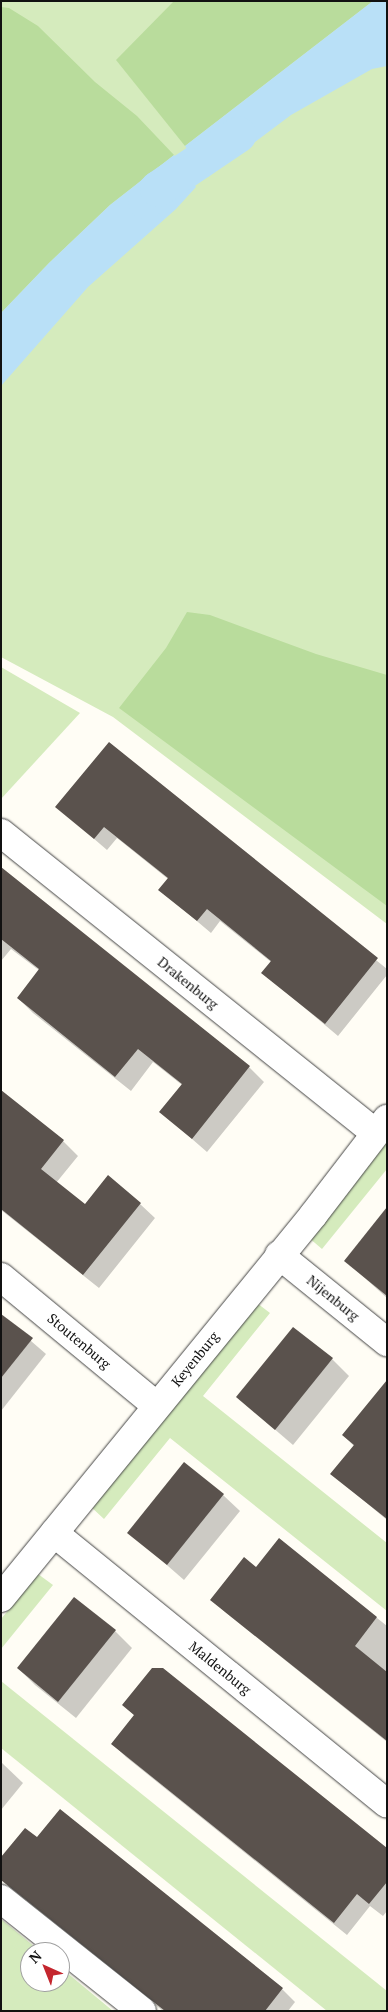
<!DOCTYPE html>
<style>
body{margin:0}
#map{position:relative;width:388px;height:2012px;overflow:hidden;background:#fffdf5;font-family:"PT Serif",serif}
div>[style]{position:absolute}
.green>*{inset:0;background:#d5ebbd}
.forest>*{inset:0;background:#b9dc9c}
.water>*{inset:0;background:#b9e0f7}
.shadow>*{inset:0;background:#0003}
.canal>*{height:36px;margin:-18px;padding:0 18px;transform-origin:18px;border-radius:18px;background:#b9e0f7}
.building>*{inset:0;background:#5a524d}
.roads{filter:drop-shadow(0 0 1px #444) drop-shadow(0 0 1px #444)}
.minor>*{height:28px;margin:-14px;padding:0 14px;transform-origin:14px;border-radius:14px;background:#fff}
span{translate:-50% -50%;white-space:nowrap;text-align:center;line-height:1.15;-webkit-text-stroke:5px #fff;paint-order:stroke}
.street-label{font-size:14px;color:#111}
.frame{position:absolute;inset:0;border:2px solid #111;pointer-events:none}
.north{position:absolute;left:20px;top:1942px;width:50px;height:50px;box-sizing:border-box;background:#fff;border:1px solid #a0a0a0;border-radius:50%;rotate:316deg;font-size:14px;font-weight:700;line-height:20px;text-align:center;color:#111}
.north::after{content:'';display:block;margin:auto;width:18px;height:22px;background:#c4262e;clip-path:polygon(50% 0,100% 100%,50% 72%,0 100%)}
</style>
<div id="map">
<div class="green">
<i style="clip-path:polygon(1px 1px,387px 1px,387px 924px,113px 717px,1px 657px)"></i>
<i style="clip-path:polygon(1px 667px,80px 713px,1px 799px)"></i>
<i style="clip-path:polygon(387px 1139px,387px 1169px,322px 1249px,308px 1237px)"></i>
<i style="clip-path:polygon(253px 1300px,270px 1313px,203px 1396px,387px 1543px,387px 1611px,170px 1438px,104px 1519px,90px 1506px)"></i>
<i style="clip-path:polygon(38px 1574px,53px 1585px,1px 1649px,1px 1619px)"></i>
<i style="clip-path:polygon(1px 1681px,387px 1991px,387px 2011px,327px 2011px,1px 1748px)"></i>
<i style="clip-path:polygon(1px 1919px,41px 1952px,30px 1952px,30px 1982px,60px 1982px,60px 1967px,113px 2011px,1px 2011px)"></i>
</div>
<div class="forest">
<i style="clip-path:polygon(174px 1px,373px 1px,185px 146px,116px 60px)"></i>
<i style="clip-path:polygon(1px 7px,9px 8px,38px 26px,95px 82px,137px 116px,174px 155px,110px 205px,49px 263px,1px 313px)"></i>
<i style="clip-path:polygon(187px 612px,210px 615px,316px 654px,387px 675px,387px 906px,119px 708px,166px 648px)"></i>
</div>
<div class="water">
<i style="clip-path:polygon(373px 1px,387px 1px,387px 66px,372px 69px,291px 115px,208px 177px,185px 146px)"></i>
<i style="clip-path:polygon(174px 155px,196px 187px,176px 209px,88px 287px,1px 386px,1px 313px,49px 263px,110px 205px)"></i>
</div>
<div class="shadow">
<i style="clip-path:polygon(109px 743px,387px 969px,387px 975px,338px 1036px,263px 973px,271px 962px,220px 921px,211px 933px,160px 890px,168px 879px,117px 838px,107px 850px,57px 807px)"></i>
<i style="clip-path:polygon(1px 869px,249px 1067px,264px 1082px,207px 1152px,161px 1112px,182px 1085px,153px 1062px,131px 1091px,33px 1013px,18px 998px,40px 971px,11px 949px,1px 961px)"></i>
<i style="clip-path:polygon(1px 1092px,63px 1141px,78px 1156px,56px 1183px,85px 1206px,140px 1204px,155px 1218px,99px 1288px,1px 1210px)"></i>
<i style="clip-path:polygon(387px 1210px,387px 1298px,346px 1261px)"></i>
<i style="clip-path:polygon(1px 1315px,46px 1354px,1px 1411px)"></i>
<i style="clip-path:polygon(293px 1328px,332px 1359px,349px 1376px,293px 1445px,237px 1397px)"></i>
<i style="clip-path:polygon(387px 1401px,387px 1520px,332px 1474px,354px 1446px,343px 1435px)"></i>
<i style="clip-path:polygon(223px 1495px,240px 1511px,184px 1580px,129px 1532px)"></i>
<i style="clip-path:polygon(280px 1540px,387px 1626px,387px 1742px,225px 1612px,212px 1599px,257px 1569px)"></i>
<i style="clip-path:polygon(75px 1598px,115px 1631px,132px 1648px,76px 1718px,35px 1685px,18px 1668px)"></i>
<i style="clip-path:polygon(124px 1705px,387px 1849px,387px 1911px,383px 1916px,370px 1906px,347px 1935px,126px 1757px,113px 1744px,135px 1716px)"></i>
<i style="clip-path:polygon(1px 1762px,23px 1783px,1px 1810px)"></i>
<i style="clip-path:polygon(38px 1839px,282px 1989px,295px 2002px,288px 2011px,163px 2011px,1px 1880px)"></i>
</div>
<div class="canal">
<i style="left:146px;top:201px;width:17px;rotate:-45deg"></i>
<i style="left:158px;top:189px;width:97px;rotate:-34deg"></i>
</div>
<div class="building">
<i style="clip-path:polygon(109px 742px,378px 958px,325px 1024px,261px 973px,271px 961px,207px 909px,197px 921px,158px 890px,168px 878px,104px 827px,94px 839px,55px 807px)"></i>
<i style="clip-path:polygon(1px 867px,250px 1066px,192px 1139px,159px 1112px,182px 1084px,138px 1049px,115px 1077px,17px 998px,39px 969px,1px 939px)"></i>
<i style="clip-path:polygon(1px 1090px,64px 1140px,41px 1169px,85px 1204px,108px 1175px,141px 1203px,83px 1275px,1px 1209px)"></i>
<i style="clip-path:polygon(387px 1207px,387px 1296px,344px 1261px)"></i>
<i style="clip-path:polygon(1px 1314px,33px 1338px,1px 1378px)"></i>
<i style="clip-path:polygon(293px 1327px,333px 1358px,275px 1430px,236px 1397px)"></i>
<i style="clip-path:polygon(387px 1380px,387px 1519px,330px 1474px,354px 1445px,342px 1435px)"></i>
<i style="clip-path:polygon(184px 1462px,224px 1494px,167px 1565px,127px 1533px)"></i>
<i style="clip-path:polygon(279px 1538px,377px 1617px,355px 1646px,387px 1672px,387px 1741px,210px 1600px,244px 1557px,256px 1567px)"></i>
<i style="clip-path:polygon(74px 1597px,116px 1630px,58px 1702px,17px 1668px)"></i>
<i style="clip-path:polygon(152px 1668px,163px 1668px,387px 1848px,387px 1882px,369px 1904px,357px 1894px,334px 1923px,111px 1744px,134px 1715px,122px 1705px)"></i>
<i style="clip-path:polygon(60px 1809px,283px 1988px,265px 2011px,165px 2011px,1px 1880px,1px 1857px,25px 1828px,37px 1837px)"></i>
</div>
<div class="roads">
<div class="minor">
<i style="left:1px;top:833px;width:479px;rotate:38.7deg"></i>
<i style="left:279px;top:1255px;width:139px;rotate:38.9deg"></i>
<i style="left:1px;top:1277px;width:202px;rotate:39.6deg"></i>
<i style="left:54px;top:1533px;width:429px;rotate:39.1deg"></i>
<i style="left:1px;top:1598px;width:495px;rotate:-50.8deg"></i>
<i style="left:314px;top:1214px;width:120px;rotate:-52.5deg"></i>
<i style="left:1px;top:1899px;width:180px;rotate:38.5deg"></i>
</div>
</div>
<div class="street-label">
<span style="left:188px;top:983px;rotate:39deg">Drakenburg</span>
<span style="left:333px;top:1298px;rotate:39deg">Nijenburg</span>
<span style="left:79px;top:1341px;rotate:40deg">Stoutenburg</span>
<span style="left:195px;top:1359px;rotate:-51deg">Keyenburg</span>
<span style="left:220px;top:1668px;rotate:39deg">Maldenburg</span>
</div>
<div class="frame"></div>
<div class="north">N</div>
</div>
